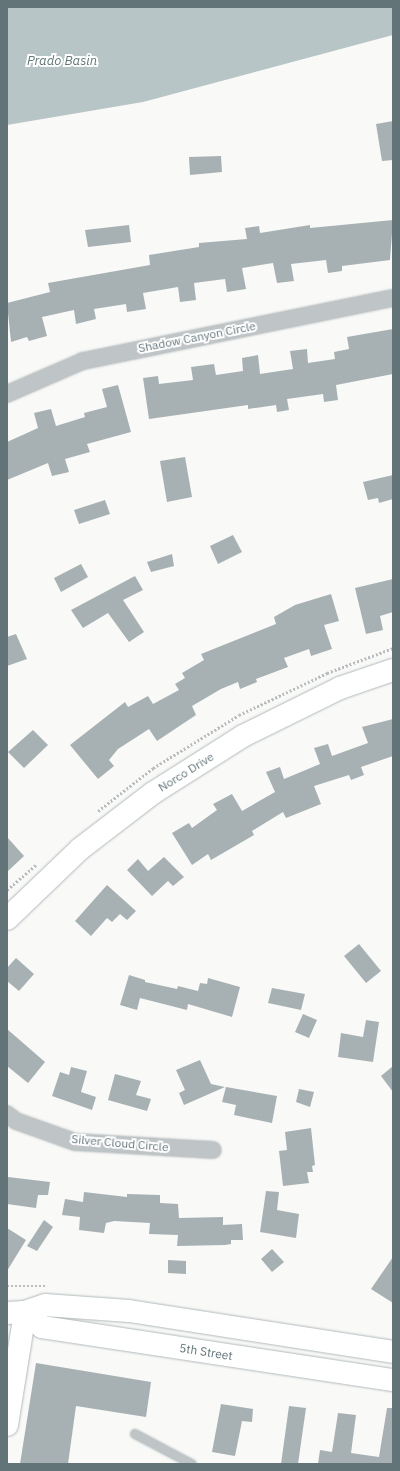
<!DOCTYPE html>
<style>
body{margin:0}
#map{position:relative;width:400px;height:1471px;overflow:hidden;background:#f9f9f7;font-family:"IBM Plex Sans",sans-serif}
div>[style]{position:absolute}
.water>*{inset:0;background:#b7c5c6}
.building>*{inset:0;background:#a7b1b4}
.path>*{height:2.5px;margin-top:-1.25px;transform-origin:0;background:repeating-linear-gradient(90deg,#b9bdbf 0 2px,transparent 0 4px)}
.roads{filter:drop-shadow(0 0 1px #b1b9bb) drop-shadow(0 0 1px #b1b9bb)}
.lane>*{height:8px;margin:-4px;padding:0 4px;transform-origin:4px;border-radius:4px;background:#bfc4c6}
.street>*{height:16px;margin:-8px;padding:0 8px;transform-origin:8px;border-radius:8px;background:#bfc4c6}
.secondary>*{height:22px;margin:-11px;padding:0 11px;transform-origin:11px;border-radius:11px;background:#fff}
span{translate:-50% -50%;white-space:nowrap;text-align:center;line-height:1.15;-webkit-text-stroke:4px #fff;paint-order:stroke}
.street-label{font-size:12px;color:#637479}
.water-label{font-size:13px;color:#637878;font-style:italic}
.frame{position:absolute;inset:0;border:8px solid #637479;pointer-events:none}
</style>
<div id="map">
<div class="water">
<i style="clip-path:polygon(7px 7px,393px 7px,393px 35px,143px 102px,7px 125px)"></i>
</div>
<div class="building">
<i style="clip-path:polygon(393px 121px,393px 160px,382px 161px,376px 124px)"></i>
<i style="clip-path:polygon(221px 156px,222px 172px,190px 175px,189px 157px)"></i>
<i style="clip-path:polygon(393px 220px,390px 260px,342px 266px,342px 271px,328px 273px,326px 260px,291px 264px,294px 281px,277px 283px,273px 263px,242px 268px,246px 289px,227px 292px,225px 279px,194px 283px,196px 300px,180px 302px,178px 287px,143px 293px,146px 309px,127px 312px,126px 304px,94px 309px,96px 319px,76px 324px,74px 310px,42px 317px,47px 336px,29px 341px,27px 337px,11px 342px,7px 303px,50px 292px,48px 283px,150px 265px,149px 255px,199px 247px,199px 243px,247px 239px,245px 228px,259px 226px,260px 233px,310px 225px,310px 228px)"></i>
<i style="clip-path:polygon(129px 225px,131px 242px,88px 247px,85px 230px)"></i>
<i style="clip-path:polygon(393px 329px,393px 374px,336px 385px,338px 400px,324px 402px,323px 394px,287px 399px,289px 410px,277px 412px,276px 405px,248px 409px,248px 405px,149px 419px,143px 378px,158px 376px,159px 384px,193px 380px,191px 367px,214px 364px,216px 375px,243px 371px,242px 358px,258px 355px,260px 374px,293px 369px,290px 351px,307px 349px,308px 363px,335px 359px,334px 352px,349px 349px,347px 337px)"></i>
<i style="clip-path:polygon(118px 385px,131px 432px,87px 444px,90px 452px,65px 459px,69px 472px,52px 476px,48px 463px,7px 480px,7px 442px,38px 428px,34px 413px,51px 409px,56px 426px,85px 417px,84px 413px,107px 407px,102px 389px)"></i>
<i style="clip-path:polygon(185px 457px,192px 497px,167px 502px,160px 461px)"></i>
<i style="clip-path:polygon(393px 475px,393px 499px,379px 503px,378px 498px,368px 500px,363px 482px)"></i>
<i style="clip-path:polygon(105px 500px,110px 514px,79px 524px,74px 510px)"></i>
<i style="clip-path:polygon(233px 535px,242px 552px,218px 564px,210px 546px)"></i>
<i style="clip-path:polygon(172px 554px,174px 566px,151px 572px,147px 562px)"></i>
<i style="clip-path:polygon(81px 564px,88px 577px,61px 592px,54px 578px)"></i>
<i style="clip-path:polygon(135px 576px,143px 590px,123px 600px,144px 632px,129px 642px,108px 613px,83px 628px,71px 610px)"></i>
<i style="clip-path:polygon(393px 579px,393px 612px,380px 616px,383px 630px,366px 634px,355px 588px)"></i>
<i style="clip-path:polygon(331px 594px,339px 621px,324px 625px,332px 649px,311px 656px,309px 649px,284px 658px,288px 667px,256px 679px,257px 682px,240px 689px,238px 682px,221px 689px,192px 706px,196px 715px,157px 741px,149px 729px,118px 749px,109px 760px,114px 766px,98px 779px,70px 745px,125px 702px,128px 707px,148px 696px,153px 704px,179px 690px,175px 684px,185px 678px,182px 673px,204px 660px,201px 654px,276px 624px,274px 617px,295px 605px)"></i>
<i style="clip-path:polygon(16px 634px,27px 659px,7px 666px,7px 637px)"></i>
<i style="clip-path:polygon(393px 719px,393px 756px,361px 767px,364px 775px,351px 780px,349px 775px,314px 786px,321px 804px,286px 818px,283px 812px,252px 831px,254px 835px,211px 860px,208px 854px,192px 865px,172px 833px,189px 823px,192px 828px,217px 810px,213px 804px,232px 794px,242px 811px,275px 792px,266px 772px,280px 767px,284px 779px,320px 764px,314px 748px,328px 744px,332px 756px,368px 743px,362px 727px)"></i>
<i style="clip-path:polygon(33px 730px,48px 745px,24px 768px,8px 752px)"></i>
<i style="clip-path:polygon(7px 837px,24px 856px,7px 872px)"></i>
<i style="clip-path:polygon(164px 857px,184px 877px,173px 886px,168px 881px,152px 896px,127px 870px,138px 859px,148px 871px)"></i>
<i style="clip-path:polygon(107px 885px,136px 911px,127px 920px,120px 914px,112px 922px,107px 918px,91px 936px,75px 921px)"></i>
<i style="clip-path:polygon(359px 944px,381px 971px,366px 983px,344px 956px)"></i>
<i style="clip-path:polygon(16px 958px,34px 974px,19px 991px,7px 981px,7px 968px)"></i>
<i style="clip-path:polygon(129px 975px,145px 980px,145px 982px,177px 989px,178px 986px,198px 991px,200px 983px,207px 984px,208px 978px,240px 987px,232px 1017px,188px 1004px,187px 1010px,140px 998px,137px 1010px,120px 1005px)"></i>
<i style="clip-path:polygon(272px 988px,305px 994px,301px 1010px,268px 1003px)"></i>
<i style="clip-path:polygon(303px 1014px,317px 1020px,309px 1038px,295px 1032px)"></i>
<i style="clip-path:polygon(366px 1020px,379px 1022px,373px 1062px,338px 1057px,341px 1033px,363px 1037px)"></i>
<i style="clip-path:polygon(7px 1029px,45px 1062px,28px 1083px,7px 1066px)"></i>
<i style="clip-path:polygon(200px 1060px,211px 1084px,225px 1087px,184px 1105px,179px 1093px,185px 1090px,176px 1070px)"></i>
<i style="clip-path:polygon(393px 1066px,393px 1092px,381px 1076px)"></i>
<i style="clip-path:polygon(71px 1067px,87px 1071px,81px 1092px,96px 1097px,92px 1110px,52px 1096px,60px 1072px,69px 1075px)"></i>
<i style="clip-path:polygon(115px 1074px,141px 1081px,136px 1095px,151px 1099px,147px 1111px,108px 1100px)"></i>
<i style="clip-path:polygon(226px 1087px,277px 1096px,272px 1123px,234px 1115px,236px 1105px,222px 1102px)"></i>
<i style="clip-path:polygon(299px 1089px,314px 1092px,310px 1107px,296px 1102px)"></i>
<i style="clip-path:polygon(311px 1128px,315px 1165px,312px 1166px,313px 1172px,307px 1172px,309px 1183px,283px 1186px,279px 1151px,287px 1150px,285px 1132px)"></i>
<i style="clip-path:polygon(8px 1177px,50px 1182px,48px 1195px,38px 1195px,36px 1208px,7px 1204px)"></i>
<i style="clip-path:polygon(266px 1191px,279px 1192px,277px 1210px,299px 1214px,296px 1238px,260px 1232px)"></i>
<i style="clip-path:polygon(84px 1192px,127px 1197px,127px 1194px,160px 1195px,160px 1203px,178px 1204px,179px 1218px,223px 1217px,223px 1225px,242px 1224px,243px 1240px,231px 1240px,231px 1244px,225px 1245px,177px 1246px,178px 1235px,149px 1234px,150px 1223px,114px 1221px,106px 1223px,104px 1233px,79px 1230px,80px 1217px,62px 1215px,65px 1199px,83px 1202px)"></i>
<i style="clip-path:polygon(44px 1220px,53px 1227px,37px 1251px,27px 1246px)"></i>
<i style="clip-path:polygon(7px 1228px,26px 1240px,7px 1271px)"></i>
<i style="clip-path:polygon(272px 1249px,284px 1262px,272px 1272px,261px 1259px)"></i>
<i style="clip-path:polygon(393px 1257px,393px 1303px,371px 1289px)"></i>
<i style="clip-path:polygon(168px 1260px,186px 1261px,186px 1274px,168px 1273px)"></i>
<i style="clip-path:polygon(36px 1363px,151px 1382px,146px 1417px,76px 1406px,68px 1464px,20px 1464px)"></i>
<i style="clip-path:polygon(221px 1404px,253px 1409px,252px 1422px,242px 1421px,235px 1456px,212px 1452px)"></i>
<i style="clip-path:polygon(289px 1406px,306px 1408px,298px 1464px,281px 1464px)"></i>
<i style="clip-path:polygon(387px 1408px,393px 1408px,393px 1464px,318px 1464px,320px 1450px,332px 1452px,338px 1413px,356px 1415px,351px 1453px,379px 1457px)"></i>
</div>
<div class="path">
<i style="left:98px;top:811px;width:70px;rotate:-38deg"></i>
<i style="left:153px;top:768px;width:101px;rotate:-31.6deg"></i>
<i style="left:239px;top:715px;width:98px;rotate:-25.5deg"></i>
<i style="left:327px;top:673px;width:71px;rotate:-20.7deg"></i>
<i style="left:7px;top:890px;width:40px;rotate:-41deg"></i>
<i style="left:7px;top:1286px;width:39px"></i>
</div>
<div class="roads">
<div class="lane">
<i style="left:135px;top:1434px;width:64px;rotate:27.8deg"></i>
</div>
<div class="street">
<i style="left:7px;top:394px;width:83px;rotate:-23.5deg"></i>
<i style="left:83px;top:361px;width:316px;rotate:-11.5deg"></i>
<i style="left:7px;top:1114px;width:11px;rotate:38deg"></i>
<i style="left:16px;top:1121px;width:63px;rotate:19.6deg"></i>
<i style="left:75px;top:1142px;width:138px;rotate:3.3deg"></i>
</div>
<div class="secondary">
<i style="left:7px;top:919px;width:101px;rotate:-43.8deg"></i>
<i style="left:80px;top:849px;width:92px;rotate:-37.5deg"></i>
<i style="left:153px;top:793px;width:107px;rotate:-32.3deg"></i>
<i style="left:243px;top:736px;width:108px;rotate:-26.3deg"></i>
<i style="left:340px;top:688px;width:56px;rotate:-18.8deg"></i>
<i style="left:25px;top:1312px;width:23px;rotate:41deg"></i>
<i style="left:42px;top:1327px;width:355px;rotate:8.6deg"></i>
<i style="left:7px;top:1313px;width:18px;rotate:-3deg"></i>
<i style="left:25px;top:1312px;width:21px;rotate:-19deg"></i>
<i style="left:45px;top:1305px;width:84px;rotate:4.1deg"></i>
<i style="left:129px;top:1311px;width:267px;rotate:8.8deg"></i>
<i style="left:7px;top:1425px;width:114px;rotate:-80.9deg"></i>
</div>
</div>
<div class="street-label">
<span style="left:197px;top:337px;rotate:-11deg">Shadow Canyon Circle</span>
<span style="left:186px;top:772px;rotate:-32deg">Norco Drive</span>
<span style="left:120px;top:1143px;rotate:5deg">Silver Cloud Circle</span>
<span style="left:206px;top:1352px;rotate:9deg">5th Street</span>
</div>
<div class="water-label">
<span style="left:62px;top:61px">Prado Basin</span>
</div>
<div class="frame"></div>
</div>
